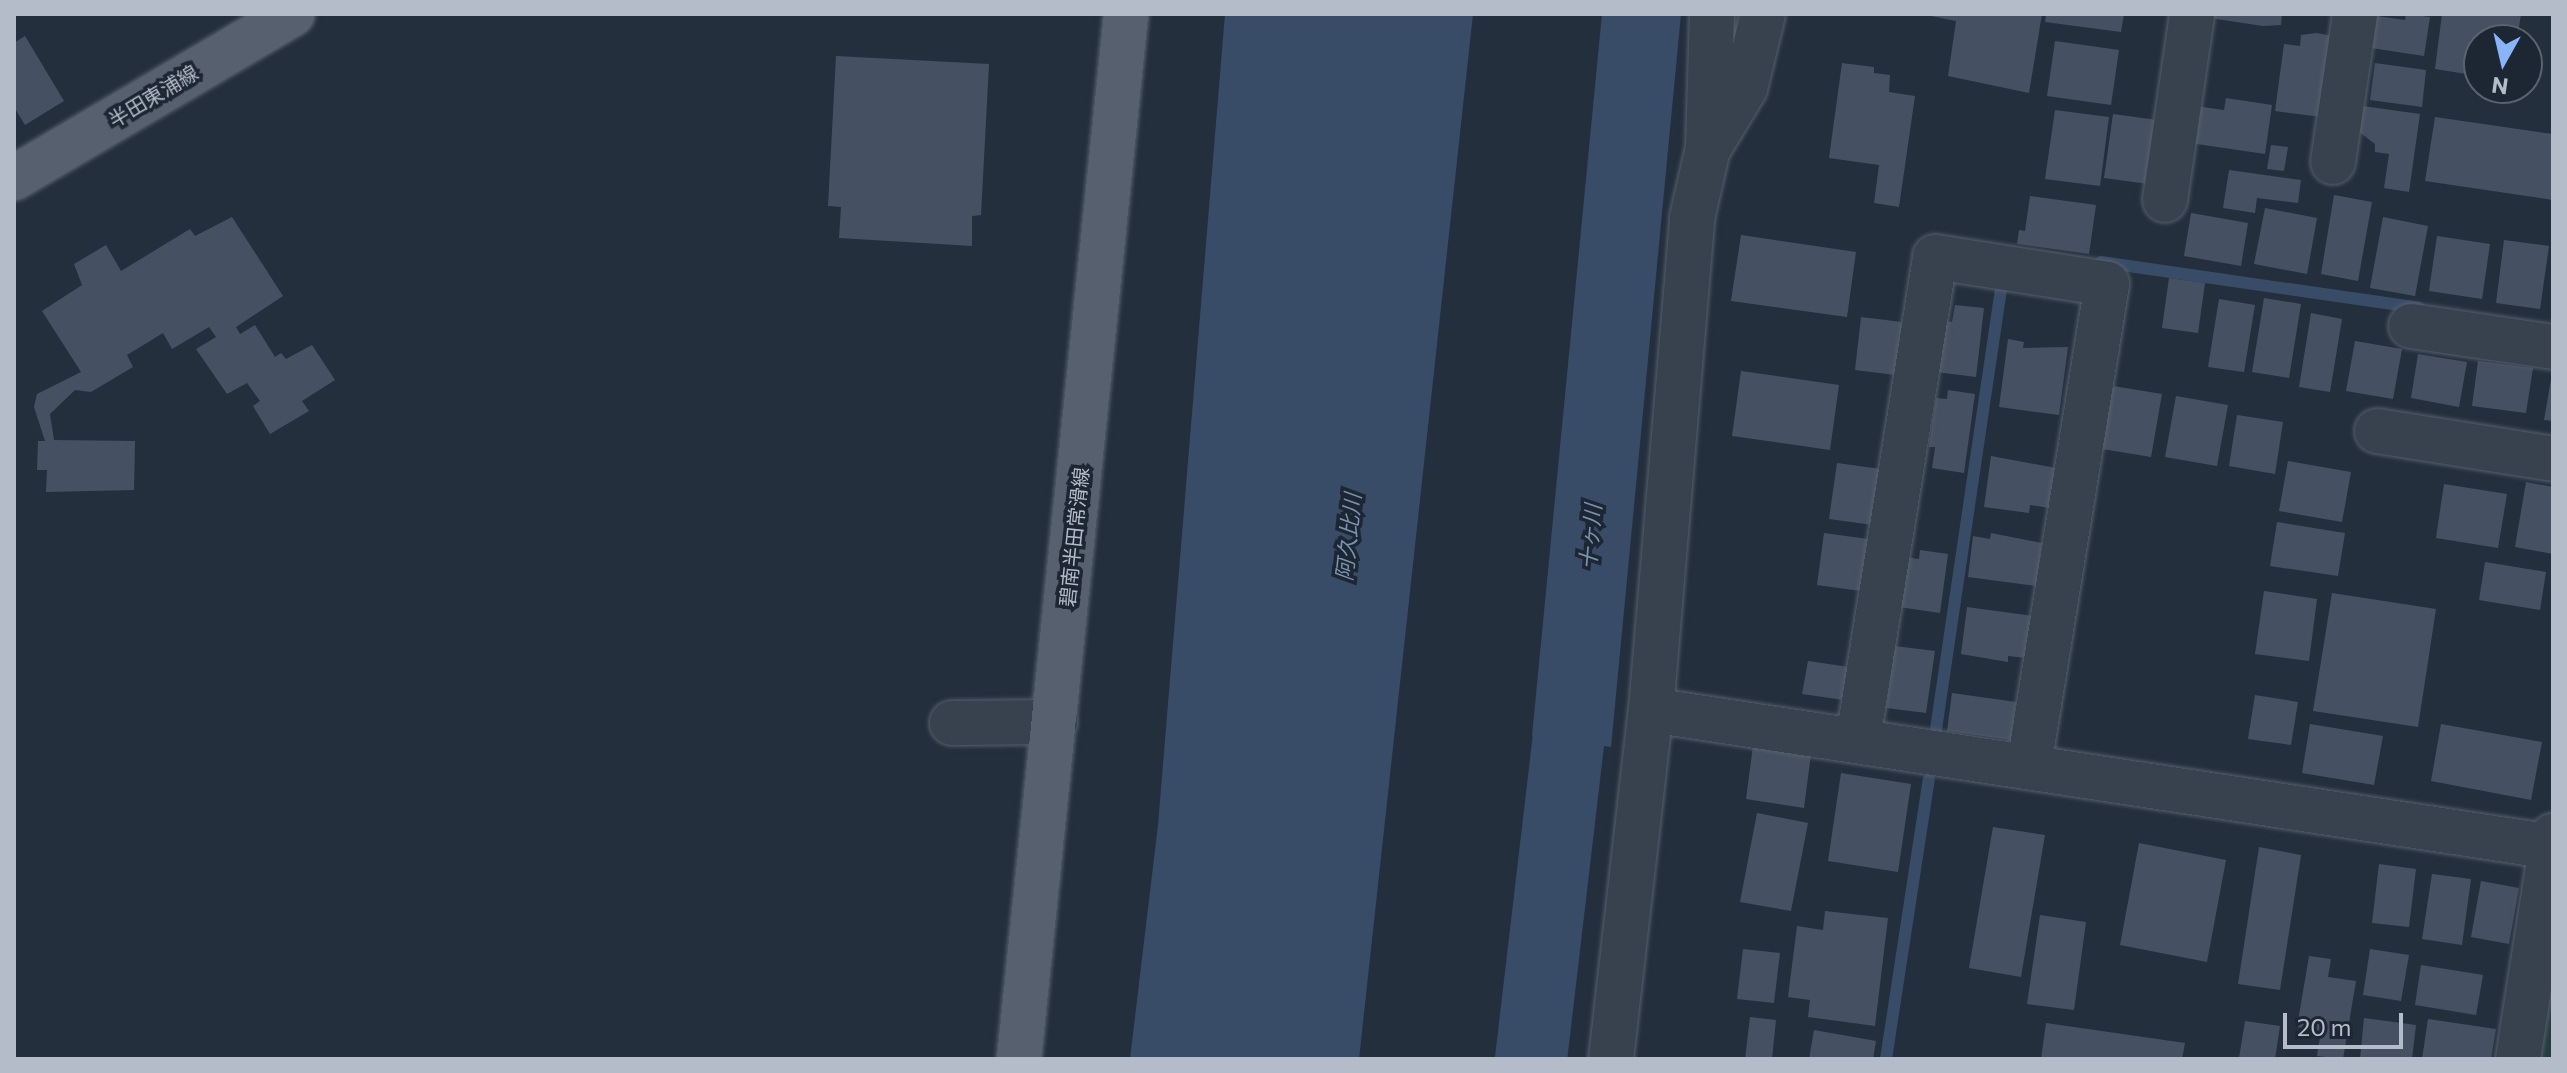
<!DOCTYPE html>
<meta charset="utf-8">
<style>
body{margin:0}
#map{position:relative;width:2567px;height:1073px;overflow:hidden;background:#242f3e;font-family:Commissioner,"Noto Sans JP",sans-serif}
div>[style]{position:absolute}
.green>*{inset:0;background:#263c3f}
.water>*{inset:0;background:#394c67}
.stream>*{height:12px;margin:-6px;padding:0 6px;transform-origin:6px;border-radius:6px;background:#394c67}
.river>*{height:72px;margin:-36px;padding:0 36px;transform-origin:36px;border-radius:36px;background:#394c67}
.building>*{inset:0;background:#455162}
.roads{filter:drop-shadow(0 0 2px #565f6c) drop-shadow(0 0 2px #565f6c)}
.minor>*{height:44px;margin:-22px;padding:0 22px;transform-origin:22px;border-radius:22px;background:#38414e}
.major>*{height:44px;margin:-22px;padding:0 22px;transform-origin:22px;border-radius:22px;background:#56606e}
span{translate:-50% -50%;white-space:nowrap;text-align:center;line-height:1.15;-webkit-text-stroke:7px #1d2633;paint-order:stroke}
.street-label{font-size:20px;color:#b4bcc9}
.water-label{font-size:22px;color:#7c92b1;font-style:italic}
.frame{position:absolute;inset:0;border:16px solid #b4bcc9;pointer-events:none}
.north{position:absolute;left:2463px;top:24px;width:80px;height:80px;box-sizing:border-box;background:#1d2633;border:2px solid #59626f;border-radius:50%;rotate:188deg;font-size:22px;font-weight:700;line-height:32px;text-align:center;color:#b4bcc9}
.north::after{content:'';display:block;margin:auto;width:28px;height:36px;background:#8ab4f8;clip-path:polygon(50% 0,100% 100%,50% 72%,0 100%)}
.scale{position:absolute;left:2283px;top:1013px;width:120px;height:36px;box-sizing:border-box;border:4px solid #b4bcc9;border-top:0;padding-left:10px;font-size:24px;line-height:28px;white-space:nowrap;color:#b4bcc9;-webkit-text-stroke:6px #1d2633;paint-order:stroke}
</style>
<div id="map">
<div class="green">
<i style="clip-path:polygon(2553px 951px,2553px 1059px,2537px 1059px)"></i>
</div>
<div class="water">
<i style="clip-path:polygon(1225px 14px,1473px 14px,1359px 1059px,1130px 1059px,1158px 825px)"></i>
<i style="clip-path:polygon(1602px 14px,1681px 14px,1611px 747px,1532px 736px)"></i>
</div>
<div class="stream">
<i style="left:2101px;top:262px;width:321px;rotate:8.2deg"></i>
<i style="left:1935px;top:736px;width:450px;rotate:-81.6deg"></i>
<i style="left:1886px;top:1059px;width:283px;rotate:-81.3deg"></i>
</div>
<div class="river">
<i style="left:1531px;top:1059px;width:421px;rotate:-83.3deg"></i>
</div>
<div class="building">
<i style="clip-path:polygon(1921px 14px,2042px 14px,2029px 93px,1948px 76px,1956px 21px)"></i>
<i style="clip-path:polygon(2046px 14px,2124px 14px,2121px 32px,2045px 22px)"></i>
<i style="clip-path:polygon(2211px 14px,2282px 14px,2281px 25px,2263px 26px,2210px 18px)"></i>
<i style="clip-path:polygon(2406px 14px,2430px 17px,2424px 56px,2371px 48px,2376px 16px,2405px 20px)"></i>
<i style="clip-path:polygon(2442px 14px,2521px 14px,2517px 40px,2479px 40px,2479px 76px,2435px 69px)"></i>
<i style="clip-path:polygon(2316px 33px,2333px 36px,2322px 117px,2275px 111px,2284px 44px,2300px 46px,2301px 35px)"></i>
<i style="clip-path:polygon(25px 36px,64px 101px,25px 125px,14px 107px,14px 43px)"></i>
<i style="clip-path:polygon(2055px 41px,2119px 50px,2111px 105px,2047px 96px)"></i>
<i style="clip-path:polygon(836px 56px,989px 64px,981px 215px,972px 216px,972px 246px,839px 238px,841px 207px,828px 206px)"></i>
<i style="clip-path:polygon(1842px 63px,1874px 67px,1874px 73px,1890px 75px,1889px 92px,1915px 96px,1899px 207px,1874px 203px,1879px 165px,1829px 158px)"></i>
<i style="clip-path:polygon(2375px 63px,2426px 70px,2422px 107px,2370px 100px)"></i>
<i style="clip-path:polygon(2226px 98px,2272px 105px,2265px 154px,2190px 143px,2195px 106px,2224px 110px)"></i>
<i style="clip-path:polygon(2363px 106px,2420px 114px,2409px 192px,2384px 188px,2389px 154px,2375px 152px,2375px 144px,2359px 132px)"></i>
<i style="clip-path:polygon(2055px 110px,2109px 117px,2100px 186px,2045px 179px)"></i>
<i style="clip-path:polygon(2113px 114px,2157px 120px,2148px 184px,2104px 178px)"></i>
<i style="clip-path:polygon(2435px 117px,2553px 134px,2553px 200px,2425px 181px)"></i>
<i style="clip-path:polygon(2271px 145px,2288px 147px,2284px 171px,2267px 169px)"></i>
<i style="clip-path:polygon(2229px 170px,2301px 180px,2298px 203px,2257px 198px,2255px 213px,2223px 208px)"></i>
<i style="clip-path:polygon(2334px 195px,2372px 202px,2358px 281px,2321px 274px)"></i>
<i style="clip-path:polygon(2030px 196px,2096px 205px,2089px 254px,2017px 244px,2019px 230px,2025px 231px)"></i>
<i style="clip-path:polygon(2265px 208px,2317px 218px,2307px 274px,2254px 264px)"></i>
<i style="clip-path:polygon(2191px 213px,2248px 223px,2241px 266px,2184px 256px)"></i>
<i style="clip-path:polygon(232px 217px,283px 296px,236px 327px,240px 334px,255px 325px,275px 357px,281px 353px,286px 359px,312px 345px,335px 380px,302px 401px,309px 411px,270px 434px,253px 406px,260px 401px,247px 383px,227px 394px,196px 349px,216px 337px,209px 327px,172px 349px,163px 333px,127px 355px,133px 367px,91px 392px,75px 390px,50px 414px,54px 440px,135px 441px,134px 490px,46px 492px,47px 470px,37px 470px,38px 441px,45px 441px,34px 407px,37px 394px,81px 372px,42px 311px,82px 285px,74px 264px,106px 245px,121px 271px,190px 229px,195px 236px)"></i>
<i style="clip-path:polygon(2383px 217px,2428px 226px,2415px 296px,2370px 288px)"></i>
<i style="clip-path:polygon(1741px 235px,1856px 252px,1847px 317px,1731px 301px)"></i>
<i style="clip-path:polygon(2437px 236px,2490px 244px,2482px 299px,2429px 291px)"></i>
<i style="clip-path:polygon(2504px 240px,2549px 246px,2540px 309px,2496px 303px)"></i>
<i style="clip-path:polygon(2169px 278px,2205px 283px,2198px 333px,2162px 328px)"></i>
<i style="clip-path:polygon(2264px 298px,2301px 304px,2289px 378px,2252px 372px)"></i>
<i style="clip-path:polygon(2219px 299px,2255px 305px,2244px 372px,2208px 367px)"></i>
<i style="clip-path:polygon(1955px 305px,1984px 308px,1976px 377px,1936px 372px,1944px 321px,1952px 322px)"></i>
<i style="clip-path:polygon(2311px 313px,2342px 319px,2330px 392px,2299px 387px)"></i>
<i style="clip-path:polygon(1861px 317px,1902px 322px,1895px 375px,1855px 370px)"></i>
<i style="clip-path:polygon(2008px 339px,2024px 342px,2023px 348px,2068px 347px,2059px 415px,1999px 407px)"></i>
<i style="clip-path:polygon(2355px 341px,2402px 349px,2393px 399px,2346px 391px)"></i>
<i style="clip-path:polygon(2418px 354px,2467px 362px,2459px 407px,2411px 398px)"></i>
<i style="clip-path:polygon(2478px 361px,2533px 368px,2526px 413px,2472px 406px)"></i>
<i style="clip-path:polygon(2553px 368px,2553px 421px,2544px 420px)"></i>
<i style="clip-path:polygon(1741px 371px,1839px 385px,1830px 450px,1732px 436px)"></i>
<i style="clip-path:polygon(2113px 386px,2162px 394px,2151px 457px,2102px 449px)"></i>
<i style="clip-path:polygon(1948px 390px,1975px 394px,1964px 473px,1932px 468px,1935px 447px,1929px 447px,1936px 398px,1947px 399px)"></i>
<i style="clip-path:polygon(2176px 396px,2228px 405px,2217px 466px,2165px 457px)"></i>
<i style="clip-path:polygon(2237px 415px,2283px 422px,2275px 474px,2229px 466px)"></i>
<i style="clip-path:polygon(1991px 456px,2056px 468px,2050px 508px,2030px 505px,2029px 513px,1984px 507px)"></i>
<i style="clip-path:polygon(2288px 461px,2351px 472px,2342px 522px,2279px 511px)"></i>
<i style="clip-path:polygon(1837px 463px,1881px 469px,1873px 525px,1829px 519px)"></i>
<i style="clip-path:polygon(2526px 482px,2553px 487px,2553px 554px,2515px 547px)"></i>
<i style="clip-path:polygon(2444px 484px,2507px 494px,2498px 548px,2436px 538px)"></i>
<i style="clip-path:polygon(2277px 522px,2345px 533px,2338px 576px,2270px 566px)"></i>
<i style="clip-path:polygon(1824px 533px,1868px 539px,1860px 591px,1817px 585px)"></i>
<i style="clip-path:polygon(1991px 533px,2042px 543px,2036px 586px,1968px 577px,1973px 536px,1990px 539px)"></i>
<i style="clip-path:polygon(1920px 550px,1948px 554px,1940px 613px,1899px 607px,1905px 557px,1919px 559px)"></i>
<i style="clip-path:polygon(2485px 562px,2546px 572px,2540px 610px,2479px 600px)"></i>
<i style="clip-path:polygon(2264px 591px,2317px 599px,2309px 661px,2255px 654px)"></i>
<i style="clip-path:polygon(2332px 593px,2436px 609px,2418px 727px,2313px 711px)"></i>
<i style="clip-path:polygon(1967px 607px,2033px 616px,2026px 658px,2008px 656px,2008px 662px,1961px 654px)"></i>
<i style="clip-path:polygon(1895px 646px,1935px 651px,1926px 713px,1886px 708px)"></i>
<i style="clip-path:polygon(1808px 661px,1849px 667px,1844px 700px,1802px 694px)"></i>
<i style="clip-path:polygon(1952px 693px,2016px 702px,2011px 740px,1947px 731px)"></i>
<i style="clip-path:polygon(2255px 695px,2298px 702px,2291px 745px,2248px 739px)"></i>
<i style="clip-path:polygon(2310px 724px,2383px 736px,2374px 785px,2302px 773px)"></i>
<i style="clip-path:polygon(2441px 724px,2542px 742px,2531px 800px,2431px 781px)"></i>
<i style="clip-path:polygon(1753px 746px,1811px 754px,1804px 808px,1746px 799px)"></i>
<i style="clip-path:polygon(1841px 773px,1911px 784px,1898px 872px,1828px 861px)"></i>
<i style="clip-path:polygon(1757px 813px,1808px 823px,1791px 911px,1740px 902px)"></i>
<i style="clip-path:polygon(1993px 827px,2045px 835px,2021px 977px,1969px 968px)"></i>
<i style="clip-path:polygon(2139px 843px,2226px 860px,2207px 962px,2120px 945px)"></i>
<i style="clip-path:polygon(2259px 847px,2301px 855px,2280px 990px,2238px 984px)"></i>
<i style="clip-path:polygon(2379px 864px,2416px 869px,2409px 927px,2372px 923px)"></i>
<i style="clip-path:polygon(2432px 874px,2471px 879px,2462px 945px,2422px 939px)"></i>
<i style="clip-path:polygon(2481px 881px,2519px 888px,2509px 944px,2471px 937px)"></i>
<i style="clip-path:polygon(1825px 911px,1888px 918px,1875px 1026px,1808px 1017px,1810px 1000px,1788px 997px,1797px 926px,1823px 930px)"></i>
<i style="clip-path:polygon(2040px 915px,2086px 922px,2074px 1010px,2027px 1004px)"></i>
<i style="clip-path:polygon(1743px 949px,1780px 953px,1774px 1003px,1737px 999px)"></i>
<i style="clip-path:polygon(2370px 949px,2409px 955px,2401px 1001px,2363px 995px)"></i>
<i style="clip-path:polygon(2309px 956px,2331px 959px,2328px 977px,2356px 981px,2343px 1059px,2317px 1056px,2321px 1031px,2297px 1027px)"></i>
<i style="clip-path:polygon(2421px 965px,2483px 975px,2476px 1015px,2415px 1005px)"></i>
<i style="clip-path:polygon(1750px 1017px,1776px 1020px,1772px 1059px,1745px 1059px)"></i>
<i style="clip-path:polygon(2364px 1018px,2416px 1025px,2412px 1059px,2360px 1059px)"></i>
<i style="clip-path:polygon(2428px 1019px,2496px 1029px,2491px 1059px,2422px 1059px)"></i>
<i style="clip-path:polygon(2245px 1021px,2280px 1026px,2275px 1059px,2239px 1058px)"></i>
<i style="clip-path:polygon(2046px 1023px,2185px 1043px,2182px 1059px,2041px 1059px)"></i>
<i style="clip-path:polygon(1814px 1030px,1876px 1041px,1873px 1059px,1809px 1059px)"></i>
</div>
<div class="roads">
<div class="minor">
<i style="left:1710px;top:146px;width:68px;rotate:-58.9deg"></i>
<i style="left:1745px;top:88px;width:76px;rotate:-76.3deg"></i>
<i style="left:2333px;top:162px;width:150px;rotate:-81.5deg"></i>
<i style="left:2165px;top:200px;width:188px;rotate:-81.7deg"></i>
<i style="left:2411px;top:326px;width:144px;rotate:8.4deg"></i>
<i style="left:2377px;top:431px;width:178px;rotate:9deg"></i>
<i style="left:1651px;top:710px;width:912px;rotate:8.64deg"></i>
<i style="left:952px;top:723px;width:103px;rotate:-0.6deg"></i>
<i style="left:1858px;top:739px;width:488px;rotate:-80.9deg"></i>
<i style="left:1935px;top:257px;width:174px;rotate:8.9deg"></i>
<i style="left:2107px;top:284px;width:487px;rotate:99.2deg"></i>
<i style="left:1611px;top:1059px;width:351px;rotate:-83.5deg"></i>
<i style="left:1651px;top:710px;width:494px;rotate:-85.2deg"></i>
<i style="left:1692px;top:218px;width:72px;rotate:-77.1deg"></i>
<i style="left:1708px;top:148px;width:134px;rotate:-88.3deg"></i>
<i style="left:2518px;top:1059px;width:226px;rotate:-81.1deg"></i>
</div>
<div class="major">
<i style="left:14px;top:178px;width:323px;rotate:-30.5deg"></i>
<i style="left:1019px;top:1059px;width:1050px;rotate:-84.15deg"></i>
</div>
</div>
<div class="street-label">
<span style="left:153px;top:96px;rotate:-31deg">半田東浦線</span>
<span style="left:1074px;top:537px;rotate:-84deg">碧南半田常滑線</span>
</div>
<div class="water-label">
<span style="left:1348px;top:537px;rotate:-84deg">阿久比川</span>
<span style="left:1590px;top:537px;rotate:-85deg">十ヶ川</span>
</div>
<div class="frame"></div>
<div class="north">N</div>
<div class="scale">20 m</div>
</div>
